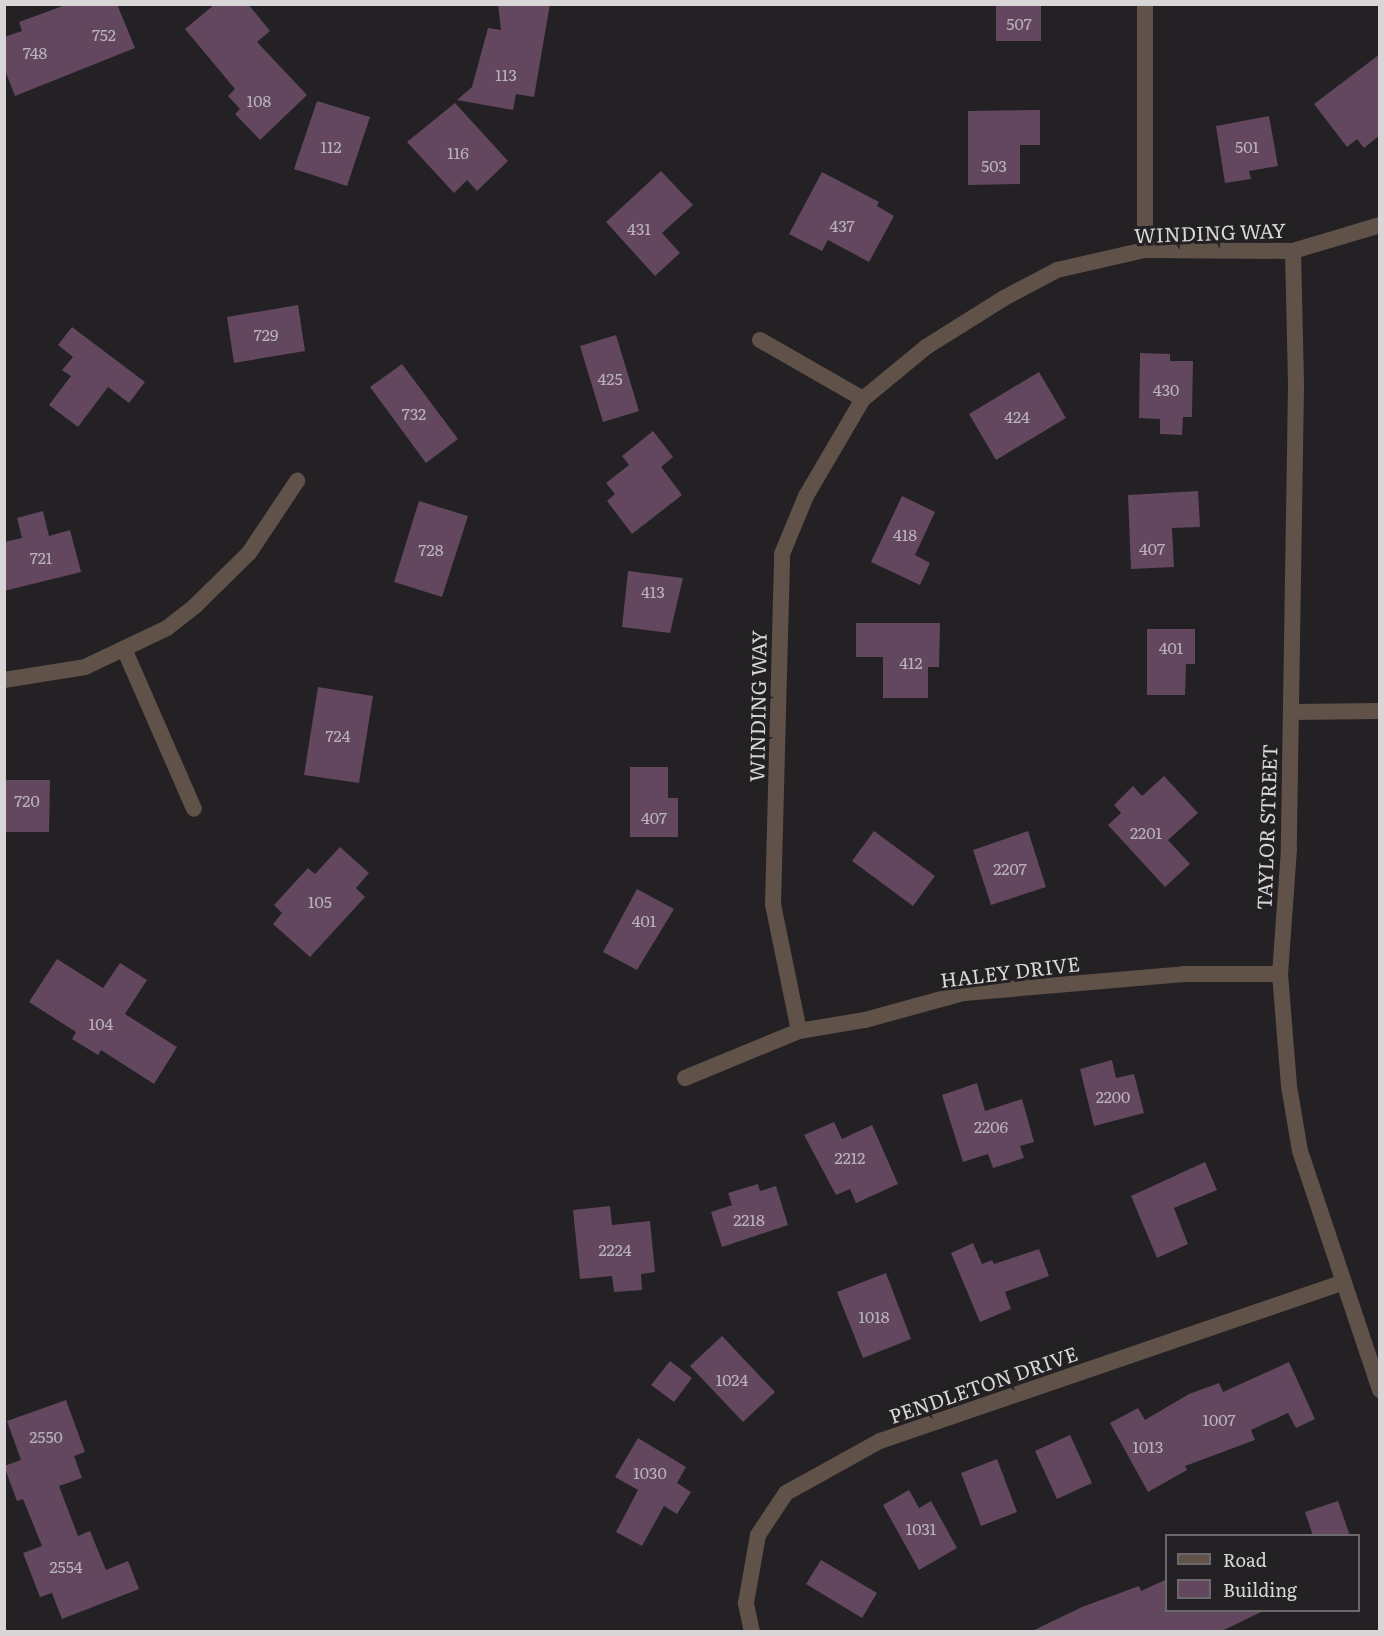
<!DOCTYPE html>
<style>
body{margin:0}
#map{position:relative;width:1384px;height:1636px;overflow:hidden;background:#232123;font-family:Literata,serif}
div>[style]{position:absolute}
.building>*{inset:0;background:#62475f}
.minor>*{height:16px;margin:-8px;padding:0 8px;transform-origin:8px;border-radius:8px;background:#605149}
span{translate:-50% -50%;white-space:nowrap;text-align:center;line-height:1.15;-webkit-text-stroke:6px #232123;paint-order:stroke}
.number-label{font-size:16px;color:#bab2b9}
.number-label span{-webkit-text-stroke-width:0}
.street-label{font-size:20px;color:#d8d6d7}
.frame{position:absolute;inset:0;border:6px solid #d8d6d7;pointer-events:none}
.legend{position:absolute;left:1165px;top:1534px;width:195px;height:78px;box-sizing:border-box;background:#232123;border:2px solid #6b696b;margin:0;padding:8px 10px;list-style:none;font-size:18px;color:#d8d6d7}
.legend li{display:flex;align-items:center;gap:12px;height:30px}
.legend b{width:30px;border:2px solid #6b696b}
</style>
<div id="map">
<div class="building">
<i style="clip-path:polygon(68px 4px,117px 4px,135px 48px,15px 96px,4px 68px,4px 37px,22px 31px,19px 22px)"></i>
<i style="clip-path:polygon(215px 4px,248px 4px,270px 31px,257px 42px,307px 95px,260px 140px,235px 114px,240px 109px,228px 96px,235px 89px,185px 29px)"></i>
<i style="clip-path:polygon(498px 4px,550px 4px,534px 97px,516px 94px,513px 110px,457px 100px,472px 87px,488px 28px,501px 30px)"></i>
<i style="clip-path:polygon(996px 4px,1041px 4px,1041px 41px,996px 41px)"></i>
<i style="clip-path:polygon(1380px 54px,1380px 135px,1364px 148px,1357px 139px,1347px 147px,1314px 104px)"></i>
<i style="clip-path:polygon(317px 101px,370px 117px,347px 186px,294px 169px)"></i>
<i style="clip-path:polygon(455px 103px,508px 161px,477px 191px,467px 180px,454px 193px,407px 142px)"></i>
<i style="clip-path:polygon(1040px 110px,1040px 145px,1020px 145px,1020px 184px,968px 185px,968px 111px)"></i>
<i style="clip-path:polygon(1269px 116px,1278px 166px,1249px 171px,1251px 179px,1225px 183px,1216px 126px)"></i>
<i style="clip-path:polygon(661px 171px,693px 205px,662px 233px,680px 253px,655px 276px,606px 222px)"></i>
<i style="clip-path:polygon(822px 172px,879px 202px,877px 206px,894px 216px,869px 262px,828px 240px,822px 251px,789px 234px)"></i>
<i style="clip-path:polygon(298px 305px,305px 351px,234px 363px,227px 317px)"></i>
<i style="clip-path:polygon(72px 327px,145px 382px,129px 403px,108px 387px,78px 427px,49px 405px,71px 376px,62px 370px,73px 357px,58px 345px)"></i>
<i style="clip-path:polygon(616px 335px,639px 411px,603px 422px,580px 346px)"></i>
<i style="clip-path:polygon(1140px 353px,1170px 354px,1170px 361px,1193px 361px,1192px 417px,1183px 417px,1182px 435px,1160px 434px,1160px 419px,1139px 418px)"></i>
<i style="clip-path:polygon(402px 364px,458px 439px,426px 463px,370px 387px)"></i>
<i style="clip-path:polygon(1039px 372px,1066px 418px,996px 460px,969px 414px)"></i>
<i style="clip-path:polygon(653px 431px,673px 457px,661px 467px,682px 495px,632px 534px,607px 501px,615px 494px,606px 483px,629px 465px,622px 456px)"></i>
<i style="clip-path:polygon(1198px 491px,1200px 527px,1172px 528px,1174px 567px,1131px 569px,1128px 495px)"></i>
<i style="clip-path:polygon(902px 496px,935px 512px,915px 555px,930px 563px,920px 585px,871px 562px)"></i>
<i style="clip-path:polygon(419px 501px,468px 516px,442px 597px,394px 582px)"></i>
<i style="clip-path:polygon(43px 511px,49px 536px,70px 530px,81px 572px,4px 591px,4px 542px,22px 538px,17px 518px)"></i>
<i style="clip-path:polygon(628px 571px,683px 578px,670px 633px,622px 627px)"></i>
<i style="clip-path:polygon(856px 623px,940px 623px,939px 667px,928px 667px,928px 698px,883px 698px,883px 657px,856px 657px)"></i>
<i style="clip-path:polygon(1147px 629px,1195px 629px,1195px 664px,1186px 664px,1185px 695px,1147px 695px)"></i>
<i style="clip-path:polygon(318px 687px,373px 696px,359px 783px,304px 775px)"></i>
<i style="clip-path:polygon(630px 767px,668px 767px,668px 798px,678px 798px,678px 837px,630px 837px)"></i>
<i style="clip-path:polygon(1164px 776px,1198px 813px,1168px 840px,1190px 864px,1165px 887px,1108px 825px,1121px 813px,1114px 805px,1133px 786px,1142px 796px)"></i>
<i style="clip-path:polygon(4px 780px,50px 780px,49px 832px,5px 832px)"></i>
<i style="clip-path:polygon(874px 831px,935px 876px,913px 906px,852px 861px)"></i>
<i style="clip-path:polygon(1028px 831px,1046px 887px,991px 905px,973px 850px)"></i>
<i style="clip-path:polygon(340px 847px,369px 873px,356px 888px,365px 897px,310px 957px,273px 924px,282px 913px,274px 905px,308px 868px,315px 874px)"></i>
<i style="clip-path:polygon(637px 889px,674px 909px,637px 970px,603px 952px)"></i>
<i style="clip-path:polygon(57px 959px,103px 988px,120px 963px,147px 980px,125px 1014px,177px 1047px,154px 1084px,101px 1050px,98px 1055px,72px 1039px,76px 1032px,29px 1002px)"></i>
<i style="clip-path:polygon(1112px 1060px,1116px 1078px,1134px 1074px,1144px 1113px,1094px 1126px,1080px 1069px)"></i>
<i style="clip-path:polygon(977px 1083px,985px 1111px,1022px 1099px,1034px 1142px,1020px 1146px,1024px 1158px,993px 1168px,988px 1154px,963px 1162px,942px 1095px)"></i>
<i style="clip-path:polygon(834px 1122px,842px 1139px,872px 1125px,898px 1184px,856px 1203px,850px 1189px,836px 1195px,804px 1135px)"></i>
<i style="clip-path:polygon(1205px 1162px,1217px 1190px,1174px 1208px,1188px 1244px,1157px 1258px,1131px 1196px)"></i>
<i style="clip-path:polygon(758px 1184px,760px 1191px,776px 1186px,788px 1225px,722px 1247px,711px 1212px,732px 1205px,728px 1193px)"></i>
<i style="clip-path:polygon(610px 1206px,612px 1225px,650px 1221px,655px 1272px,641px 1274px,642px 1290px,614px 1292px,612px 1276px,580px 1279px,573px 1210px)"></i>
<i style="clip-path:polygon(973px 1243px,982px 1264px,992px 1260px,994px 1264px,1039px 1249px,1049px 1276px,1005px 1292px,1011px 1309px,980px 1322px,951px 1253px)"></i>
<i style="clip-path:polygon(886px 1273px,911px 1339px,863px 1358px,837px 1292px)"></i>
<i style="clip-path:polygon(722px 1336px,775px 1392px,743px 1422px,690px 1366px)"></i>
<i style="clip-path:polygon(670px 1361px,692px 1378px,674px 1402px,651px 1385px)"></i>
<i style="clip-path:polygon(1289px 1362px,1315px 1419px,1296px 1428px,1288px 1413px,1251px 1430px,1255px 1440px,1185px 1466px,1187px 1470px,1148px 1492px,1110px 1423px,1138px 1408px,1145px 1420px,1189px 1394px,1219px 1383px,1223px 1392px)"></i>
<i style="clip-path:polygon(66px 1400px,85px 1452px,74px 1456px,82px 1478px,59px 1486px,78px 1536px,90px 1531px,106px 1570px,128px 1561px,139px 1589px,62px 1619px,52px 1593px,40px 1597px,23px 1553px,42px 1546px,23px 1499px,17px 1501px,4px 1466px,21px 1460px,7px 1421px)"></i>
<i style="clip-path:polygon(1070px 1435px,1092px 1483px,1057px 1499px,1035px 1451px)"></i>
<i style="clip-path:polygon(638px 1438px,686px 1467px,677px 1483px,691px 1492px,677px 1514px,664px 1506px,642px 1546px,616px 1532px,638px 1490px,615px 1477px)"></i>
<i style="clip-path:polygon(997px 1459px,1017px 1512px,981px 1526px,961px 1473px)"></i>
<i style="clip-path:polygon(909px 1490px,919px 1508px,931px 1501px,957px 1548px,919px 1570px,883px 1505px)"></i>
<i style="clip-path:polygon(1338px 1501px,1350px 1536px,1313px 1536px,1305px 1512px)"></i>
<i style="clip-path:polygon(821px 1560px,877px 1593px,862px 1618px,806px 1584px)"></i>
<i style="clip-path:polygon(1167px 1579px,1167px 1611px,1263px 1611px,1220px 1632px,1030px 1632px,1082px 1607px,1139px 1586px,1141px 1591px)"></i>
</div>
<div class="minor">
<i style="left:1145px;top:250px;width:246px;rotate:-90deg"></i>
<i style="left:1293px;top:251px;width:136px;rotate:88.7deg"></i>
<i style="left:1296px;top:387px;width:462px;rotate:90.9deg"></i>
<i style="left:1289px;top:849px;width:125px;rotate:94.1deg"></i>
<i style="left:1280px;top:974px;width:112px;rotate:85.4deg"></i>
<i style="left:1289px;top:1086px;width:66px;rotate:80.4deg"></i>
<i style="left:1300px;top:1151px;width:252px;rotate:71.5deg"></i>
<i style="left:760px;top:340px;width:119px;rotate:29.8deg"></i>
<i style="left:125px;top:651px;width:172px;rotate:66.4deg"></i>
<i style="left:4px;top:680px;width:82px;rotate:-9.1deg"></i>
<i style="left:85px;top:667px;width:91px;rotate:-25.4deg"></i>
<i style="left:167px;top:628px;width:37px;rotate:-38deg"></i>
<i style="left:196px;top:605px;width:74px;rotate:-44.5deg"></i>
<i style="left:249px;top:553px;width:87px;rotate:-56.3deg"></i>
<i style="left:1291px;top:712px;width:89px;rotate:-0.6deg"></i>
<i style="left:799px;top:1031px;width:130px;rotate:-101.6deg"></i>
<i style="left:773px;top:904px;width:350px;rotate:-88.5deg"></i>
<i style="left:782px;top:554px;width:63px;rotate:-67.5deg"></i>
<i style="left:806px;top:496px;width:113px;rotate:-59.6deg"></i>
<i style="left:863px;top:399px;width:82px;rotate:-39.5deg"></i>
<i style="left:926px;top:347px;width:92px;rotate:-32.1deg"></i>
<i style="left:1004px;top:298px;width:60px;rotate:-27.8deg"></i>
<i style="left:1057px;top:270px;width:90px;rotate:-12.8deg"></i>
<i style="left:1145px;top:250px;width:148px;rotate:0.4deg"></i>
<i style="left:1293px;top:251px;width:91px;rotate:-16.6deg"></i>
<i style="left:685px;top:1078px;width:123px;rotate:-22.4deg"></i>
<i style="left:799px;top:1031px;width:67px;rotate:-9.5deg"></i>
<i style="left:865px;top:1020px;width:103px;rotate:-15.3deg"></i>
<i style="left:964px;top:993px;width:221px;rotate:-4.9deg"></i>
<i style="left:1184px;top:974px;width:96px"></i>
<i style="left:752px;top:1632px;width:30px;rotate:-102deg"></i>
<i style="left:746px;top:1603px;width:69px;rotate:-80deg"></i>
<i style="left:758px;top:1535px;width:50px;rotate:-56.3deg"></i>
<i style="left:786px;top:1493px;width:107px;rotate:-29deg"></i>
<i style="left:880px;top:1441px;width:488px;rotate:-18.9deg"></i>
</div>
<div class="number-label">
<span style="left:1019px;top:23px">507</span>
<span style="left:104px;top:34px">752</span>
<span style="left:35px;top:52px">748</span>
<span style="left:506px;top:74px">113</span>
<span style="left:259px;top:100px">108</span>
<span style="left:331px;top:146px">112</span>
<span style="left:1247px;top:146px">501</span>
<span style="left:458px;top:152px">116</span>
<span style="left:994px;top:165px">503</span>
<span style="left:842px;top:225px">437</span>
<span style="left:639px;top:228px">431</span>
<span style="left:266px;top:334px">729</span>
<span style="left:610px;top:378px">425</span>
<span style="left:1166px;top:389px">430</span>
<span style="left:414px;top:413px">732</span>
<span style="left:1017px;top:416px">424</span>
<span style="left:905px;top:534px">418</span>
<span style="left:1152px;top:548px">407</span>
<span style="left:431px;top:549px">728</span>
<span style="left:41px;top:557px">721</span>
<span style="left:653px;top:591px">413</span>
<span style="left:1171px;top:647px">401</span>
<span style="left:911px;top:662px">412</span>
<span style="left:338px;top:735px">724</span>
<span style="left:27px;top:800px">720</span>
<span style="left:654px;top:817px">407</span>
<span style="left:1146px;top:832px">2201</span>
<span style="left:1010px;top:868px">2207</span>
<span style="left:320px;top:901px">105</span>
<span style="left:644px;top:920px">401</span>
<span style="left:101px;top:1023px">104</span>
<span style="left:1113px;top:1096px">2200</span>
<span style="left:991px;top:1126px">2206</span>
<span style="left:850px;top:1157px">2212</span>
<span style="left:749px;top:1219px">2218</span>
<span style="left:615px;top:1249px">2224</span>
<span style="left:874px;top:1316px">1018</span>
<span style="left:732px;top:1379px">1024</span>
<span style="left:1219px;top:1419px">1007</span>
<span style="left:46px;top:1436px">2550</span>
<span style="left:1148px;top:1446px">1013</span>
<span style="left:650px;top:1472px">1030</span>
<span style="left:921px;top:1528px">1031</span>
<span style="left:66px;top:1566px">2554</span>
</div>
<div class="street-label">
<span style="left:1210px;top:232px;rotate:-2deg">WINDING WAY</span>
<span style="left:757px;top:706px;rotate:-89deg">WINDING WAY</span>
<span style="left:1266px;top:827px;rotate:-88deg">TAYLOR STREET</span>
<span style="left:1010px;top:971px;rotate:-7deg">HALEY DRIVE</span>
<span style="left:983px;top:1384px;rotate:-19deg">PENDLETON DRIVE</span>
</div>
<div class="frame"></div>
<ul class="legend">
<li><b style="height:8px;background:#605149"></b>Road</li>
<li><b style="height:16px;background:#62475f"></b>Building</li>
</ul>
</div>
